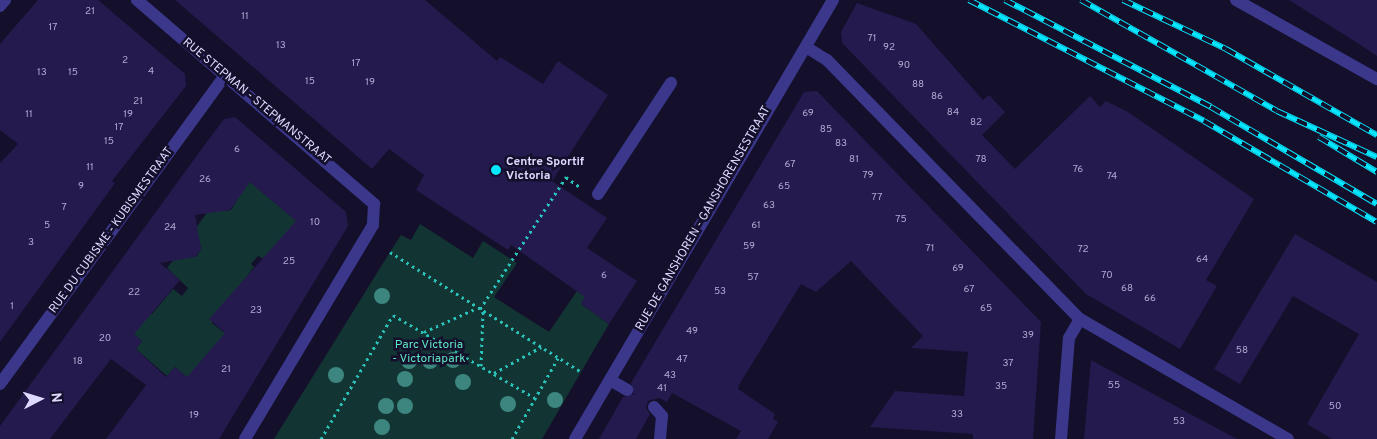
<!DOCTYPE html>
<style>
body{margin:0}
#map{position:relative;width:1377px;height:439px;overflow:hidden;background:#140f2b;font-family:Overpass,sans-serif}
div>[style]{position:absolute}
.green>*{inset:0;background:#123534}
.building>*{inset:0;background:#251a4d}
.path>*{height:3px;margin-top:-1.5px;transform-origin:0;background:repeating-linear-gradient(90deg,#2ac3b9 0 2.5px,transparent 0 6.5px)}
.service>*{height:12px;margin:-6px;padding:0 6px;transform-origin:6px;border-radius:6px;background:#3b388c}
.minor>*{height:12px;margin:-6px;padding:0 6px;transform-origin:6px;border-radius:6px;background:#3b388c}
.rail>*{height:5.5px;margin-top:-2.75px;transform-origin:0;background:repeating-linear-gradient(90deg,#140f2b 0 11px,#05e6ff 0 22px);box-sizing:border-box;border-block:1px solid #05e6ff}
.trees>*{width:16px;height:16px;margin:-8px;border-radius:50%;background:#3d867f}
.dots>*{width:14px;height:14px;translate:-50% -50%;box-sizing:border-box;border:2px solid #140f2b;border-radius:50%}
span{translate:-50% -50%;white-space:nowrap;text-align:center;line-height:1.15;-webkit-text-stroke:5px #140f2b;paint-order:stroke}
.number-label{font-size:10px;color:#b0a9d2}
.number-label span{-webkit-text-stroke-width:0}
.street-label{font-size:12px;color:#ded9ff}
.poi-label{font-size:12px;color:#ded9ff;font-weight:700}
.left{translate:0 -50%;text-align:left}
.park-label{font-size:12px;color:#5ee7c4}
.north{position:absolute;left:15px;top:374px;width:50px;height:50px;-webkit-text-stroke:4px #140f2b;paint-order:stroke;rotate:85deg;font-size:14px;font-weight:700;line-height:20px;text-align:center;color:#ded9ff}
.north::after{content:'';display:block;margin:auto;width:18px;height:22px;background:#ded9ff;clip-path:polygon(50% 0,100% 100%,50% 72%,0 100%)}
</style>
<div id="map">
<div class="green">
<i style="clip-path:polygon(249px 181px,281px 208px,301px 219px,264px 259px,258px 256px,251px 264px,254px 267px,212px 323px,223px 332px,228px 332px,188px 378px,175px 367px,167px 376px,136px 349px,142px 341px,131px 332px,148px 310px,152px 314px,173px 289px,182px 296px,188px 288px,167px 268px,181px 250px,196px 257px,201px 249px,200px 244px,190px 236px,214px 203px,225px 211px,231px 210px,236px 202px,235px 196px)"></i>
<i style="clip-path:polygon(420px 224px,473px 258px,483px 241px,517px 263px,494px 297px,549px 332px,577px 291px,585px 297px,581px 304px,609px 324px,542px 439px,274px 439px,395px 244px,401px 235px,411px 240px)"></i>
</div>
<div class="building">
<i style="clip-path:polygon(38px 0,98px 0,177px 67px,185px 74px,186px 86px,112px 181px,115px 183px,0 342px,0 163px,18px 144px,0 130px,0 44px)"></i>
<i style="clip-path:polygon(175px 0,425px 0,497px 61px,500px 57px,543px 84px,558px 61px,608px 95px,552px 181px,607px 218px,587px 248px,637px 281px,609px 324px,581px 304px,585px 297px,511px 245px,508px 250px,416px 190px,424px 175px,389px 149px,372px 169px)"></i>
<i style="clip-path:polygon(1289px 0,1377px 0,1377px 56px,1356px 42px)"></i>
<i style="clip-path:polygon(857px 3px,916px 24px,983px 100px,989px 95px,1005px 112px,982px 135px,1015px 169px,1090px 96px,1100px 107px,1106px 101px,1128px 112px,1254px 199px,1206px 280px,1217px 286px,1180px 349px,1086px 294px,842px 43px,841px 32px)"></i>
<i style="clip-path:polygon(817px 91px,1041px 322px,1033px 439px,973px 439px,973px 434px,870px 427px,895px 391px,964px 396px,968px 352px,911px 348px,923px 336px,851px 261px,816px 292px,801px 284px,739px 385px,738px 389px,775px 414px,773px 419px,778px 422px,768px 439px,736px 439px,741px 431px,672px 393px,667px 402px,659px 398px,648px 401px,646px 408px,650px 414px,636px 439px,599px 439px,623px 397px,634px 394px,631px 383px,804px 92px)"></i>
<i style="clip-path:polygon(evenodd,235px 117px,346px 212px,348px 226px,219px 439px,106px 439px,146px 385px,111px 359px,50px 439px,0 439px,0 426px,203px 147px,224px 119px,235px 117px,250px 182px,296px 221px,209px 319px,225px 333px,187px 377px,175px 367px,166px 377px,136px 349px,142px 341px,134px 334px,180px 280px,160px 263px,195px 257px,201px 249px,195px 215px,230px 210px,250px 182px)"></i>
<i style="clip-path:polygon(1295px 234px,1377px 282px,1377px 439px,1332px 439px,1307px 424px,1359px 334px,1293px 296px,1240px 384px,1214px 369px)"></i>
<i style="clip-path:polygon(1091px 360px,1192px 415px,1237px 439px,1084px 439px)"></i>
</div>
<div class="path">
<i style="left:390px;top:252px;width:226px;rotate:32.1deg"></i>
<i style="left:480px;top:309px;width:158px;rotate:-56.9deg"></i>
<i style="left:566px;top:177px;width:17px;rotate:36deg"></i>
<i style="left:424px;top:332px;width:58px;rotate:-24.4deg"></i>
<i style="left:481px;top:366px;width:55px;rotate:-87.9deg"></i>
<i style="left:494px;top:373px;width:54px;rotate:-29deg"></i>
<i style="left:321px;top:439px;width:143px;rotate:-59.9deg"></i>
<i style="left:393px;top:315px;width:164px;rotate:30.3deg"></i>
<i style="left:512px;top:439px;width:93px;rotate:-60.4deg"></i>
</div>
<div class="service">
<i style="left:598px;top:194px;width:133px;rotate:-56.7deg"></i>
<i style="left:610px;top:380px;width:20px;rotate:30deg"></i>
<i style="left:654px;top:407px;width:12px;rotate:48deg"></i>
<i style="left:662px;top:416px;width:23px;rotate:95deg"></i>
</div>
<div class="minor">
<i style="left:137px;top:0;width:313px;rotate:40.7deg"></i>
<i style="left:374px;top:204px;width:21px;rotate:93deg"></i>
<i style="left:373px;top:225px;width:249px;rotate:120.9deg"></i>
<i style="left:1236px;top:0;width:162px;rotate:29.3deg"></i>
<i style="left:0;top:6px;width:8px;rotate:-50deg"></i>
<i style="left:806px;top:47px;width:25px;rotate:32deg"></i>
<i style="left:827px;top:60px;width:362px;rotate:45.7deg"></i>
<i style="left:1080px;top:319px;width:240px;rotate:30deg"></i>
<i style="left:0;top:384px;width:380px;rotate:-53.9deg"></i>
<i style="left:575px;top:439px;width:509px;rotate:-59.56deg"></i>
<i style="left:1061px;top:439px;width:101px;rotate:-85.5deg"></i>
<i style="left:1069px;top:338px;width:22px;rotate:-60deg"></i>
</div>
<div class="rail">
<i style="left:969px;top:0;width:264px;rotate:27.2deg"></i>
<i style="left:1204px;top:121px;width:200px;rotate:30.3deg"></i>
<i style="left:1005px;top:0;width:232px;rotate:27.4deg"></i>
<i style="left:1211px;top:107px;width:192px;rotate:30.3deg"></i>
<i style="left:1081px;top:0;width:225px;rotate:29.5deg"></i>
<i style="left:1277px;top:111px;width:110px;rotate:24.7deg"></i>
<i style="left:1123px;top:0;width:114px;rotate:25.4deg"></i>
<i style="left:1226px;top:49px;width:174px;rotate:29.7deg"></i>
<i style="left:1319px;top:137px;width:68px;rotate:31.1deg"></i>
</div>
<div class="trees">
<i style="left:382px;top:296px"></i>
<i style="left:453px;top:360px"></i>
<i style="left:409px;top:361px"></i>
<i style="left:430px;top:361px"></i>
<i style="left:336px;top:375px"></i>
<i style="left:405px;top:379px"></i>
<i style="left:463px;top:382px"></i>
<i style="left:555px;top:400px"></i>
<i style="left:508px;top:404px"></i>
<i style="left:386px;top:406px"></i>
<i style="left:405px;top:406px"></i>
<i style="left:382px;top:427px"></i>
</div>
<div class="dots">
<i style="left:496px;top:170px;background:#05e6ff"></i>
</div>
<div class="number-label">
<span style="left:90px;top:12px">21</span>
<span style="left:245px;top:17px">11</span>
<span style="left:53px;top:28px">17</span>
<span style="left:872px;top:39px">71</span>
<span style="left:281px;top:46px">13</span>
<span style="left:889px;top:48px">92</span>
<span style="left:125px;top:61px">2</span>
<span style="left:356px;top:64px">17</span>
<span style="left:904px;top:66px">90</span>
<span style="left:151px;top:72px">4</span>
<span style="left:42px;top:73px">13</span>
<span style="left:73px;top:73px">15</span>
<span style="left:310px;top:82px">15</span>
<span style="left:370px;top:83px">19</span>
<span style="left:918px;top:85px">88</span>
<span style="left:937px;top:97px">86</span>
<span style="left:138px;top:102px">21</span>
<span style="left:953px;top:113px">84</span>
<span style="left:808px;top:114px">69</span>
<span style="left:29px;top:115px">11</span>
<span style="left:128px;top:115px">19</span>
<span style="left:976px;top:123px">82</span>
<span style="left:119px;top:128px">17</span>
<span style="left:826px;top:130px">85</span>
<span style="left:109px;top:142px">15</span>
<span style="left:841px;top:144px">83</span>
<span style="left:237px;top:150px">6</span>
<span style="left:854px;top:160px">81</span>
<span style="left:981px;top:160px">78</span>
<span style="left:790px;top:165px">67</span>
<span style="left:90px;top:168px">11</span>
<span style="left:1078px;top:170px">76</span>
<span style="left:868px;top:176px">79</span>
<span style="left:1112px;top:177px">74</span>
<span style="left:205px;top:180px">26</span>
<span style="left:81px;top:187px">9</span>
<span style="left:784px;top:187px">65</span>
<span style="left:877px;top:198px">77</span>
<span style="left:769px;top:206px">63</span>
<span style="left:64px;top:208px">7</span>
<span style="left:901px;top:220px">75</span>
<span style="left:315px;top:223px">10</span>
<span style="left:47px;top:226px">5</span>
<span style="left:756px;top:226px">61</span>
<span style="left:170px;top:228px">24</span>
<span style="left:31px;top:243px">3</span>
<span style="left:749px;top:247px">59</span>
<span style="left:930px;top:249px">71</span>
<span style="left:1083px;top:250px">72</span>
<span style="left:1202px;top:260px">64</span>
<span style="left:289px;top:262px">25</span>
<span style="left:958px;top:269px">69</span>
<span style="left:604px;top:276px">6</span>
<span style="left:1107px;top:276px">70</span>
<span style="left:753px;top:278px">57</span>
<span style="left:1127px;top:289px">68</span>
<span style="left:969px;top:290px">67</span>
<span style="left:720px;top:292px">53</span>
<span style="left:134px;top:293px">22</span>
<span style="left:1150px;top:299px">66</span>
<span style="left:12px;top:307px">1</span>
<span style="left:986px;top:309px">65</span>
<span style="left:256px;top:311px">23</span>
<span style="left:692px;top:332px">49</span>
<span style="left:1028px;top:336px">39</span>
<span style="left:105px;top:339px">20</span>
<span style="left:1242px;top:351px">58</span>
<span style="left:682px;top:360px">47</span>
<span style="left:78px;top:362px">18</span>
<span style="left:1008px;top:364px">37</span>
<span style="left:226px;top:370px">21</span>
<span style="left:670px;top:376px">43</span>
<span style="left:1114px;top:386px">55</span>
<span style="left:1001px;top:387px">35</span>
<span style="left:662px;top:389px">41</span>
<span style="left:1335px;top:407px">50</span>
<span style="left:957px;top:415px">33</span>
<span style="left:194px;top:416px">19</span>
<span style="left:1179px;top:422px">53</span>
</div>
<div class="street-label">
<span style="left:256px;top:102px;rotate:40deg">RUE STEPMAN - STEPMANSTRAAT</span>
<span style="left:704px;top:219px;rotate:-60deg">RUE DE GANSHOREN - GANSHORENSESTRAAT</span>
<span style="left:112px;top:231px;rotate:-54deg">RUE DU CUBISME - KUBISMESTRAAT</span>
</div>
<div class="poi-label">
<span class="left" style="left:506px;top:170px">Centre Sportif<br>Victoria</span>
</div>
<div class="park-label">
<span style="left:429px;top:353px">Parc Victoria<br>- Victoriapark</span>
</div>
<div class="north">N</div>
</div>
